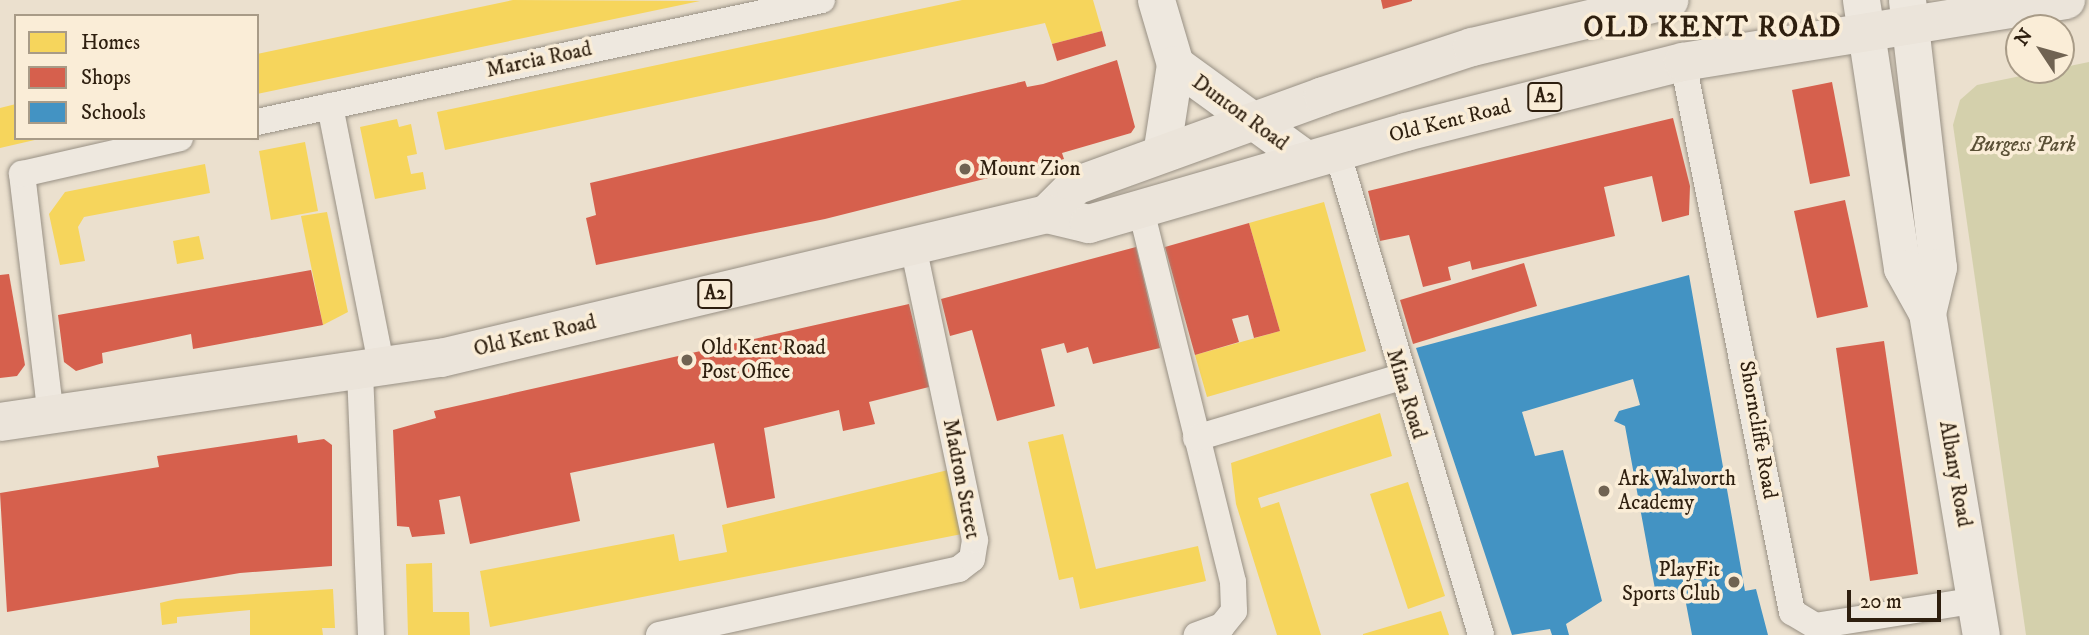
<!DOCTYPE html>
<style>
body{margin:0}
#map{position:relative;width:2089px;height:635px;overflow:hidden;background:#ebe0ce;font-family:"IM FELL DW Pica",serif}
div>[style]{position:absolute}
.green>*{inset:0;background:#d4d0ac}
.homes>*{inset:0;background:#f6d55c}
.shops>*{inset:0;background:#d6604d}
.schools>*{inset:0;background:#4393c3}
.roads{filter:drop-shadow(0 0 2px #989084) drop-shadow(0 0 2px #989084)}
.street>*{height:26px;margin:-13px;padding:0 13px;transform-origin:13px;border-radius:13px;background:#eee8df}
.secondary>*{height:37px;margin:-18.5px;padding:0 18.5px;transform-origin:18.5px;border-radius:18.5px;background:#eee8df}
.highway>*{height:38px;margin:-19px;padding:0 19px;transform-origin:19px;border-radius:19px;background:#ebe4da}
.dots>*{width:19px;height:19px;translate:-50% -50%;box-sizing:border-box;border:4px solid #faedd7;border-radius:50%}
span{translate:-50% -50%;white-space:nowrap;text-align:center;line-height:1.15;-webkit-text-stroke:7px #faedd7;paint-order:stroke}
.shield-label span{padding:2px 5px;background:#faedd7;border:2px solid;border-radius:5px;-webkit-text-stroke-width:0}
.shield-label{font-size:19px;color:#2e1f0f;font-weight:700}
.street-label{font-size:21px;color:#2e1f0f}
.park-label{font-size:21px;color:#5a5036;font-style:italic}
.poi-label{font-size:21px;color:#2e1f0f}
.left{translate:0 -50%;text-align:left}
.right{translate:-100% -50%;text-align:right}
.district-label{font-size:28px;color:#2e1f0f;font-weight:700;letter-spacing:2px}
.legend{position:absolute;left:14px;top:14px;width:245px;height:126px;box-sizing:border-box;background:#faedd7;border:2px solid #a89b87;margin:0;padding:9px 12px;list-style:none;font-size:21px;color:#2e1f0f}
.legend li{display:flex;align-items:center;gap:14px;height:35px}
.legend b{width:35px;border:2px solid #a89b87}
.north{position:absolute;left:2005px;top:14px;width:70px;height:70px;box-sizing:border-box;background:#faedd7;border:2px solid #a89b87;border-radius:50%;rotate:306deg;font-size:19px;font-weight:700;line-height:28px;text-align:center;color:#2e1f0f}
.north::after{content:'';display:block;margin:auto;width:24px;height:32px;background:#706352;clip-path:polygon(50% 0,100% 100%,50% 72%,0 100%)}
.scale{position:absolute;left:1847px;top:590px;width:94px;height:32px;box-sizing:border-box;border:4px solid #2e1f0f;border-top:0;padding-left:9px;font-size:21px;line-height:24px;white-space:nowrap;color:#2e1f0f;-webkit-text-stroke:5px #faedd7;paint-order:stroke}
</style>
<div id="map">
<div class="green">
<i style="clip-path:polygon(2089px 62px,2089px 635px,2026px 635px,1953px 125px,1960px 100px,1977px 85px)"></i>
</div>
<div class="homes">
<i style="clip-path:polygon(513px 0,700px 1px,257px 94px,257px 54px)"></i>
<i style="clip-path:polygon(962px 0,1093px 0,1102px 31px,1052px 44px,1045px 23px,445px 150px,437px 112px)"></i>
<i style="clip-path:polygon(16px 104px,16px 138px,39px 139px,0 148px,0 108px)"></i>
<i style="clip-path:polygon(397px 119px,399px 127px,411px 124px,417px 154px,407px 156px,411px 174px,423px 172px,426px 189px,375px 199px,360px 127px)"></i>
<i style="clip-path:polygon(305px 142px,318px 211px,271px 220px,259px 151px)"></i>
<i style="clip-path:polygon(205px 164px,210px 193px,84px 217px,78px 227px,85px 261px,60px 265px,49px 214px,65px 192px)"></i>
<i style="clip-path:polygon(1324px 202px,1366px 351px,1207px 397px,1195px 355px,1280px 331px,1249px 223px)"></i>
<i style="clip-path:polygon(327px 212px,348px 312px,323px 325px,301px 216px)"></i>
<i style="clip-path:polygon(199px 236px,204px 259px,177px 264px,173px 241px)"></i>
<i style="clip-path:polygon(1380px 413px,1392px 456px,1258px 498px,1261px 508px,1279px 502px,1321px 635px,1277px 635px,1236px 504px,1231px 463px)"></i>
<i style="clip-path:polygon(1063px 434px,1096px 569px,1198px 546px,1206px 581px,1080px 609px,1073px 577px,1059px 580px,1028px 442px)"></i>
<i style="clip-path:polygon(948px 470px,962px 534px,490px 627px,480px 571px,674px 534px,679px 561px,727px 552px,722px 525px)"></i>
<i style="clip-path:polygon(1408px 482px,1445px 596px,1408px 609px,1370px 494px)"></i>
<i style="clip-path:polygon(432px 563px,433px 612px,469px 612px,470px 635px,408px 635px,406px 564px)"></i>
<i style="clip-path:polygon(333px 589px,335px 628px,322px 628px,323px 635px,250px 635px,250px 610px,177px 617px,177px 623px,162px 625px,160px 603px,176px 599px)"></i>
<i style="clip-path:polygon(1441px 611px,1449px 635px,1363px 635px,1363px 634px)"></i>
</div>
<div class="shops">
<i style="clip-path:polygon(1381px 0,1412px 0,1412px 1px,1383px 9px)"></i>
<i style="clip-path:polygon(1102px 31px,1106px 46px,1057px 61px,1052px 44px)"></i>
<i style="clip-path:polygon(1117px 60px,1135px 127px,1131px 133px,1062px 153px,1064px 159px,825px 219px,596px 265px,586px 218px,596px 215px,590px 183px,1025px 81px,1027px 87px,1043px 84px)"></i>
<i style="clip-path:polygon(1832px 82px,1850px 176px,1810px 184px,1792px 90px)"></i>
<i style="clip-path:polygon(1673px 118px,1690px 186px,1689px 215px,1662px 222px,1652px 176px,1604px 187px,1615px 236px,1472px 270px,1470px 261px,1448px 267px,1451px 280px,1423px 287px,1409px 235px,1380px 241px,1368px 191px)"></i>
<i style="clip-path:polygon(1845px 200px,1868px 307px,1817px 318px,1794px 211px)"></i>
<i style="clip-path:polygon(1249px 223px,1280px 331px,1254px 338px,1248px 315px,1232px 319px,1239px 342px,1195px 355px,1165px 247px)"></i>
<i style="clip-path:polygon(1136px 247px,1160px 348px,1093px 364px,1088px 347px,1067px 353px,1064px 343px,1041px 349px,1055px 406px,997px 421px,972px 330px,950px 336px,941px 299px)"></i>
<i style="clip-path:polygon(1524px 263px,1537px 306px,1413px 344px,1400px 300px)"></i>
<i style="clip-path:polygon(311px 270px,323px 325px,193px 349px,191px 334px,102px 353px,103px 363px,76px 371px,64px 362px,58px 315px)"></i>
<i style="clip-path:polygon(9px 274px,25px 365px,17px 376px,0 378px,0 275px)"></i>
<i style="clip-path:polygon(909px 304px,929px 387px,869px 402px,875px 424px,843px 431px,839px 410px,764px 428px,775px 498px,727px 508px,714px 443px,570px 473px,580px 521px,470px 544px,460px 496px,439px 500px,445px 534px,412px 537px,409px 527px,397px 526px,393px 430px,436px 418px,434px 411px)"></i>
<i style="clip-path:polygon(1884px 341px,1918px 574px,1870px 581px,1836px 348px)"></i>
<i style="clip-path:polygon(297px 435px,298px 443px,324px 439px,332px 445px,332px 566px,240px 573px,7px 612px,0 493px,159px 467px,157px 456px)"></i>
</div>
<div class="schools">
<i style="clip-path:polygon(1689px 275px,1745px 591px,1756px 589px,1768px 635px,1692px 635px,1684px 593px,1657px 600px,1625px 426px,1614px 421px,1619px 411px,1640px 405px,1633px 379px,1522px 412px,1535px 456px,1563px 450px,1602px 601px,1566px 624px,1569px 635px,1552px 635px,1550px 629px,1512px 635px,1416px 348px)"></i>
</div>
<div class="roads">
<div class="street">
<i style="left:1683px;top:62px;width:561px;rotate:78.79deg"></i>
<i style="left:1792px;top:612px;width:27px;rotate:31deg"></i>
<i style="left:1815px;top:626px;width:164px;rotate:-9.1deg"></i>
<i style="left:330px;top:106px;width:268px;rotate:78.8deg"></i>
<i style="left:257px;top:122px;width:578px;rotate:-12.18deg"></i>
<i style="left:1337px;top:151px;width:505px;rotate:73.43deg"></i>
<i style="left:1141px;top:210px;width:383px;rotate:76.1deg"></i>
<i style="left:1233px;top:582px;width:29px;rotate:88deg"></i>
<i style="left:1234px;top:611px;width:19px;rotate:129deg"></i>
<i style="left:1222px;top:626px;width:27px;rotate:160deg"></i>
<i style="left:360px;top:373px;width:262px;rotate:87.6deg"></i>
<i style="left:51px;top:417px;width:245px;rotate:-96.8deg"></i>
<i style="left:22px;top:174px;width:162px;rotate:-12.8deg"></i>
<i style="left:1196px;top:438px;width:213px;rotate:-16.6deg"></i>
<i style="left:659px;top:635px;width:307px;rotate:-12.4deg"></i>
<i style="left:959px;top:569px;width:16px;rotate:-38deg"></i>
<i style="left:972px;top:559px;width:19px;rotate:-81deg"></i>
<i style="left:975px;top:540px;width:299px;rotate:-101.9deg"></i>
</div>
<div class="secondary">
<i style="left:1156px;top:0;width:67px;rotate:73.5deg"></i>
<i style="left:1175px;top:64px;width:91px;rotate:98.8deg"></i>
<i style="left:1861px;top:0;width:271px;rotate:81.3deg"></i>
<i style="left:1902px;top:268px;width:51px;rotate:60.9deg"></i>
<i style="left:1927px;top:313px;width:326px;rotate:80.5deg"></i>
<i style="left:1907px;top:0;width:269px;rotate:83.4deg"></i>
<i style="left:1938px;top:267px;width:47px;rotate:103.4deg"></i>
<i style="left:1175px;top:64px;width:163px;rotate:36deg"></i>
</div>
<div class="highway">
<i style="left:1047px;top:214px;width:40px;rotate:-45deg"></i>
<i style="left:1075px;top:186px;width:264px;rotate:-19.9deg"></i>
<i style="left:1323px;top:96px;width:157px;rotate:-18.2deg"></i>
<i style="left:1472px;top:47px;width:203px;rotate:-13.4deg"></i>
<i style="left:0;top:422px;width:446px;rotate:-8.3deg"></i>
<i style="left:441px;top:358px;width:623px;rotate:-13.37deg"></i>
<i style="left:1047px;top:214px;width:43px;rotate:13.4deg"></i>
<i style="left:1089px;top:224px;width:330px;rotate:-16.2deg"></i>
<i style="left:1406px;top:132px;width:286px;rotate:-14.2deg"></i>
<i style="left:1683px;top:62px;width:388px;rotate:-9.2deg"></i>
</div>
</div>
<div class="dots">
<i style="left:965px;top:169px;background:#706352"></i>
<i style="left:687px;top:360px;background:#706352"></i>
<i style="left:1604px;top:491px;background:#706352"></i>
<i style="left:1734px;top:582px;background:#706352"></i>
</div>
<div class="shield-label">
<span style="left:1545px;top:97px">A2</span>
<span style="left:715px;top:294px">A2</span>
</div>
<div class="street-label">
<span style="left:539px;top:60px;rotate:-12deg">Marcia Road</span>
<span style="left:1240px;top:113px;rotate:36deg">Dunton Road</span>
<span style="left:1450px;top:121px;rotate:-14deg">Old Kent Road</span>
<span style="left:535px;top:336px;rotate:-13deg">Old Kent Road</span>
<span style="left:1406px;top:394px;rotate:73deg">Mina Road</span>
<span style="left:1758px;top:430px;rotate:80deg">Shorncliffe Road</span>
<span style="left:1955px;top:474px;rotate:80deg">Albany Road</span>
<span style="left:961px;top:479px;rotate:79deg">Madron Street</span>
</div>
<div class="park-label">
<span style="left:2023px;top:145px">Burgess Park</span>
</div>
<div class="poi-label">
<span class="left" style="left:979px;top:169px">Mount Zion</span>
<span class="left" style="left:701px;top:360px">Old Kent Road<br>Post Office</span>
<span class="left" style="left:1618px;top:491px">Ark Walworth<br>Academy</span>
<span class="right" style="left:1720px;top:582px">PlayFit<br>Sports Club</span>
</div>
<div class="district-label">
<span style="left:1713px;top:28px">OLD KENT ROAD</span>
</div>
<ul class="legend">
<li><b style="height:19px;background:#f6d55c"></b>Homes</li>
<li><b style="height:19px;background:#d6604d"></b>Shops</li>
<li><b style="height:19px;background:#4393c3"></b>Schools</li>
</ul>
<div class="north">N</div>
<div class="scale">20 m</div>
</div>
